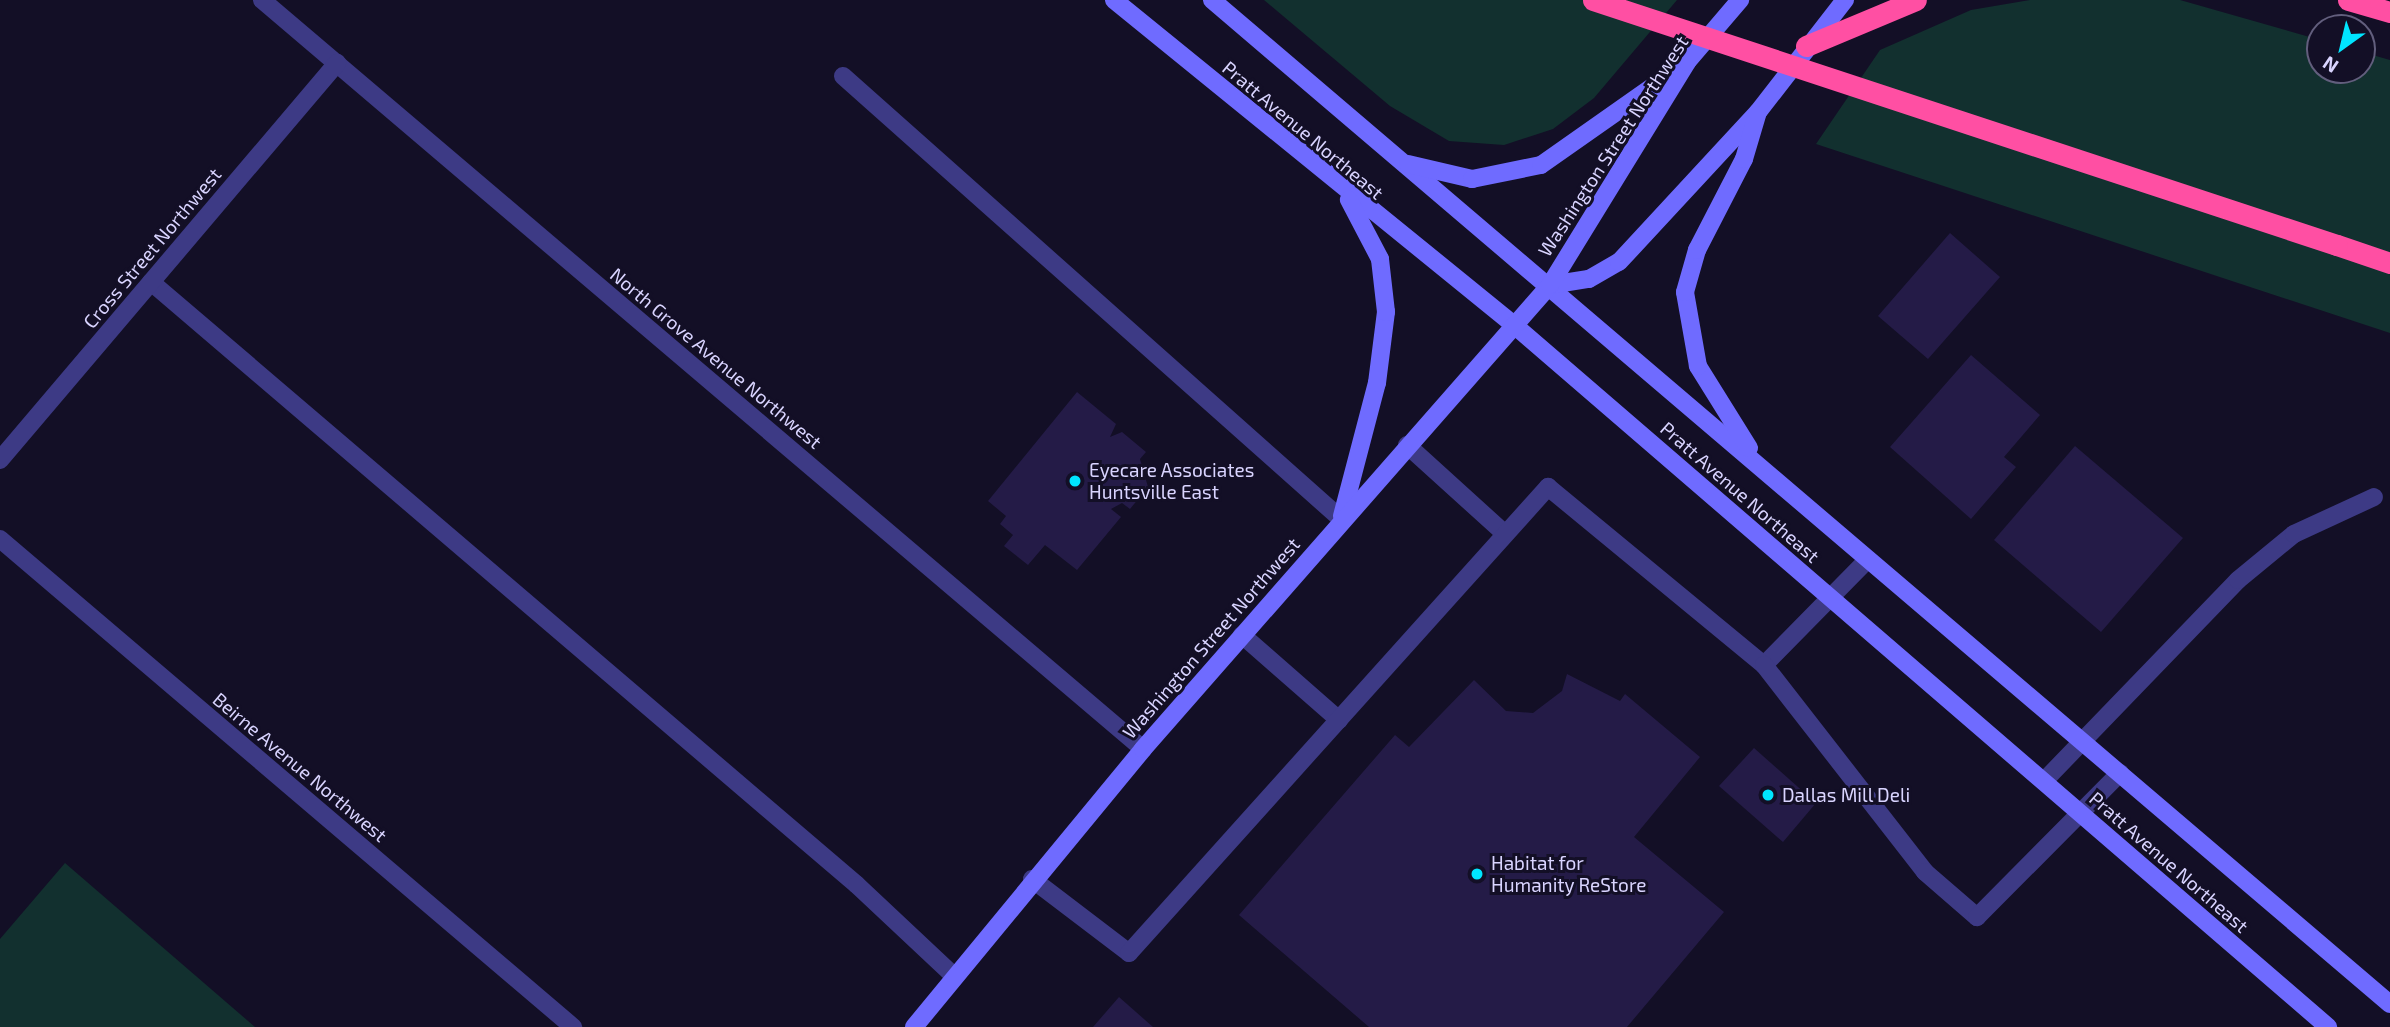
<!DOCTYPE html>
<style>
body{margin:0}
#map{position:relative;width:2390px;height:1027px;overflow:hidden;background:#130f26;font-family:"Exo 2",sans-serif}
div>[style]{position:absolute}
.green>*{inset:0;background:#12302f}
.building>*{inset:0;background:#241b47}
.service>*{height:18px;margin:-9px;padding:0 9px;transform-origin:9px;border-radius:9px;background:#3d3a85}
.minor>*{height:18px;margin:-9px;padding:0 9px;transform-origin:9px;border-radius:9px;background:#3d3a85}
.secondary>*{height:18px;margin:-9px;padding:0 9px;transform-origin:9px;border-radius:9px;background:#6f6bff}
.motorway>*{height:21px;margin:-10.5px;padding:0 10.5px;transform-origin:10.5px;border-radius:10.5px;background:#ff4fa3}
.motorway-bridge>*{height:21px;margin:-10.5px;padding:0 10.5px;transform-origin:10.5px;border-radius:10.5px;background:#ff4fa3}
.dots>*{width:19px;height:19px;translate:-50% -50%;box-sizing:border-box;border:4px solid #130f26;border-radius:50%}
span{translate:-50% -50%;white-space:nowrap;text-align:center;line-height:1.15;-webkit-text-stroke:6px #130f26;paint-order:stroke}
.street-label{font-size:19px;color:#d9d4ff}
.poi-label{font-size:19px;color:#d9d4ff}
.left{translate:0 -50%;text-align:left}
.north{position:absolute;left:2306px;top:14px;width:70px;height:70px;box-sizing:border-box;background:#130f26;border:2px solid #625e7d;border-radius:50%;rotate:214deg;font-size:19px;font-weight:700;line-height:28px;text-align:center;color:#d9d4ff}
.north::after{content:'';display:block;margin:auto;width:24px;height:32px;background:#00e5ff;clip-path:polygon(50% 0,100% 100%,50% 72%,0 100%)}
</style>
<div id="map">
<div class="green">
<i style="clip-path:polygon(1264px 0,1677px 0,1594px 98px,1553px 129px,1504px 145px,1449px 141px,1390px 106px)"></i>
<i style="clip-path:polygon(2030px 0,2180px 0,2320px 40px,2320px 70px,2362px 70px,2362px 52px,2390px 60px,2390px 333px,1816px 144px,1880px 50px,1971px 10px)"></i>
<i style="clip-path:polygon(65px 863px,255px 1027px,0 1027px,0 939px)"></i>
</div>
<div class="building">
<i style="clip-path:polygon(1950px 233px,2000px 277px,1928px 359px,1878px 316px)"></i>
<i style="clip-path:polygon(1971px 355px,2040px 415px,2004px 457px,2016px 467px,1971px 519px,1890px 447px)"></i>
<i style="clip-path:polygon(1077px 392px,1116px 424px,1110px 437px,1122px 432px,1146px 452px,1140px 459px,1148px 487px,1130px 509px,1122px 503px,1111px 509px,1121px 517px,1077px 570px,1045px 545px,1028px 565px,1004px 546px,1013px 535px,1000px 524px,1006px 516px,988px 501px)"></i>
<i style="clip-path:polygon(2075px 446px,2183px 538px,2101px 632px,1994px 540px)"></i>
<i style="clip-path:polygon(1567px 674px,1620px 701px,1625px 694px,1700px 757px,1634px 837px,1724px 912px,1627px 1027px,1369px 1027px,1239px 915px,1395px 735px,1409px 747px,1474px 680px,1506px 711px,1533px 713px,1562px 691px)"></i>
<i style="clip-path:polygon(1754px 748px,1816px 803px,1783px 842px,1719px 786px)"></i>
<i style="clip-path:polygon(1119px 997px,1153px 1027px,1093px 1027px)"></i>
</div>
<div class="service">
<i style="left:843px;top:76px;width:667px;rotate:41.65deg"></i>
<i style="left:151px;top:282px;width:928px;rotate:40.5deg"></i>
<i style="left:857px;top:885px;width:133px;rotate:43.2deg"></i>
<i style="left:1407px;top:445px;width:132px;rotate:42.2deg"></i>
<i style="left:1242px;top:635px;width:129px;rotate:41.2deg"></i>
<i style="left:1764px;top:665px;width:148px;rotate:-45.5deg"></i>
<i style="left:2044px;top:781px;width:279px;rotate:-46deg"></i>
<i style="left:2238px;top:580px;width:72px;rotate:-39.4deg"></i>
<i style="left:2294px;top:534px;width:88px;rotate:-24.8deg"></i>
<i style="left:1032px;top:879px;width:122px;rotate:37.3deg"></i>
<i style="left:1129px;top:953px;width:627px;rotate:-48.04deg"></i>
<i style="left:1548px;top:487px;width:280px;rotate:39.5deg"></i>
<i style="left:1764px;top:665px;width:262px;rotate:52.1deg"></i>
<i style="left:1925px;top:872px;width:69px;rotate:40.9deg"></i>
<i style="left:1977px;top:917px;width:203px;rotate:-45.2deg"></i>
</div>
<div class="minor">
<i style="left:262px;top:0;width:1156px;rotate:40.37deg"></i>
<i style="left:0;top:460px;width:521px;rotate:-49.67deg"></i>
<i style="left:0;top:539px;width:753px;rotate:40.42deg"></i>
</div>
<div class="secondary">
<i style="left:1114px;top:0;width:515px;rotate:39.09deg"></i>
<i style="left:1514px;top:325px;width:1075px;rotate:40.77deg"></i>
<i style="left:1212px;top:0;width:1548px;rotate:40.44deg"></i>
<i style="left:1408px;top:164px;width:66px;rotate:13.2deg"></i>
<i style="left:1472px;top:179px;width:70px;rotate:-11.5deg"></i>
<i style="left:1541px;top:165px;width:169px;rotate:-35.1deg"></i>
<i style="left:1550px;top:285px;width:39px;rotate:-9deg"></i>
<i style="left:1589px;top:279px;width:34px;rotate:-30deg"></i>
<i style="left:1619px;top:262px;width:205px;rotate:-47.2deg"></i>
<i style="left:1758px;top:112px;width:142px;rotate:-52.2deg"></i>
<i style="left:1749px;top:448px;width:97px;rotate:-121.9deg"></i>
<i style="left:1698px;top:366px;width:75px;rotate:-100deg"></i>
<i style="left:1685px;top:292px;width:44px;rotate:-74.1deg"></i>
<i style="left:1697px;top:250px;width:102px;rotate:-62.7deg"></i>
<i style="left:1744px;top:159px;width:46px;rotate:-73.5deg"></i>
<i style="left:1342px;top:516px;width:138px;rotate:-75.3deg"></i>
<i style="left:1377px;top:383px;width:72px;rotate:-82.8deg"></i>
<i style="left:1386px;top:312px;width:53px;rotate:-96.5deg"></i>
<i style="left:1380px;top:259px;width:67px;rotate:-117.7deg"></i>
<i style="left:914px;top:1027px;width:360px;rotate:-50.5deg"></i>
<i style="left:1143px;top:749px;width:617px;rotate:-48.74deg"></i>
<i style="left:1550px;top:285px;width:262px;rotate:-58.4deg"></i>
<i style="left:1687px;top:62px;width:82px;rotate:-49.5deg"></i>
</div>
<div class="motorway">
<i style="left:2348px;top:0;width:44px;rotate:15.9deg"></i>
<i style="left:1806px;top:46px;width:119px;rotate:-22.7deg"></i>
<i style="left:2337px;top:245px;width:56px;rotate:18.8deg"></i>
</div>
<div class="motorway-bridge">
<i style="left:1593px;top:0;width:783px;rotate:18.23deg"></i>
</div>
<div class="dots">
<i style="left:1075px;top:481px;background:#00e5ff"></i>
<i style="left:1768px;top:795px;background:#00e5ff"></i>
<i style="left:1477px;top:874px;background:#00e5ff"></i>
</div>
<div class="street-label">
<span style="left:1303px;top:130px;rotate:40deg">Pratt Avenue Northeast</span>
<span style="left:1613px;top:146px;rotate:-57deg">Washington Street Northwest</span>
<span style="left:152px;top:248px;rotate:-50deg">Cross Street Northwest</span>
<span style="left:716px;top:358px;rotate:40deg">North Grove Avenue Northwest</span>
<span style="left:1740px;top:492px;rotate:41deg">Pratt Avenue Northeast</span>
<span style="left:1211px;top:638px;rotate:-49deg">Washington Street Northwest</span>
<span style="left:300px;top:767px;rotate:40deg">Beirne Avenue Northwest</span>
<span style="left:2169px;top:862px;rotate:41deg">Pratt Avenue Northeast</span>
</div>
<div class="poi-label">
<span class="left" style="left:1089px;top:481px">Eyecare Associates<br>Huntsville East</span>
<span class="left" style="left:1782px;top:795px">Dallas Mill Deli</span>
<span class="left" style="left:1491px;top:874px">Habitat for<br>Humanity ReStore</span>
</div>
<div class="north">N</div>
</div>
